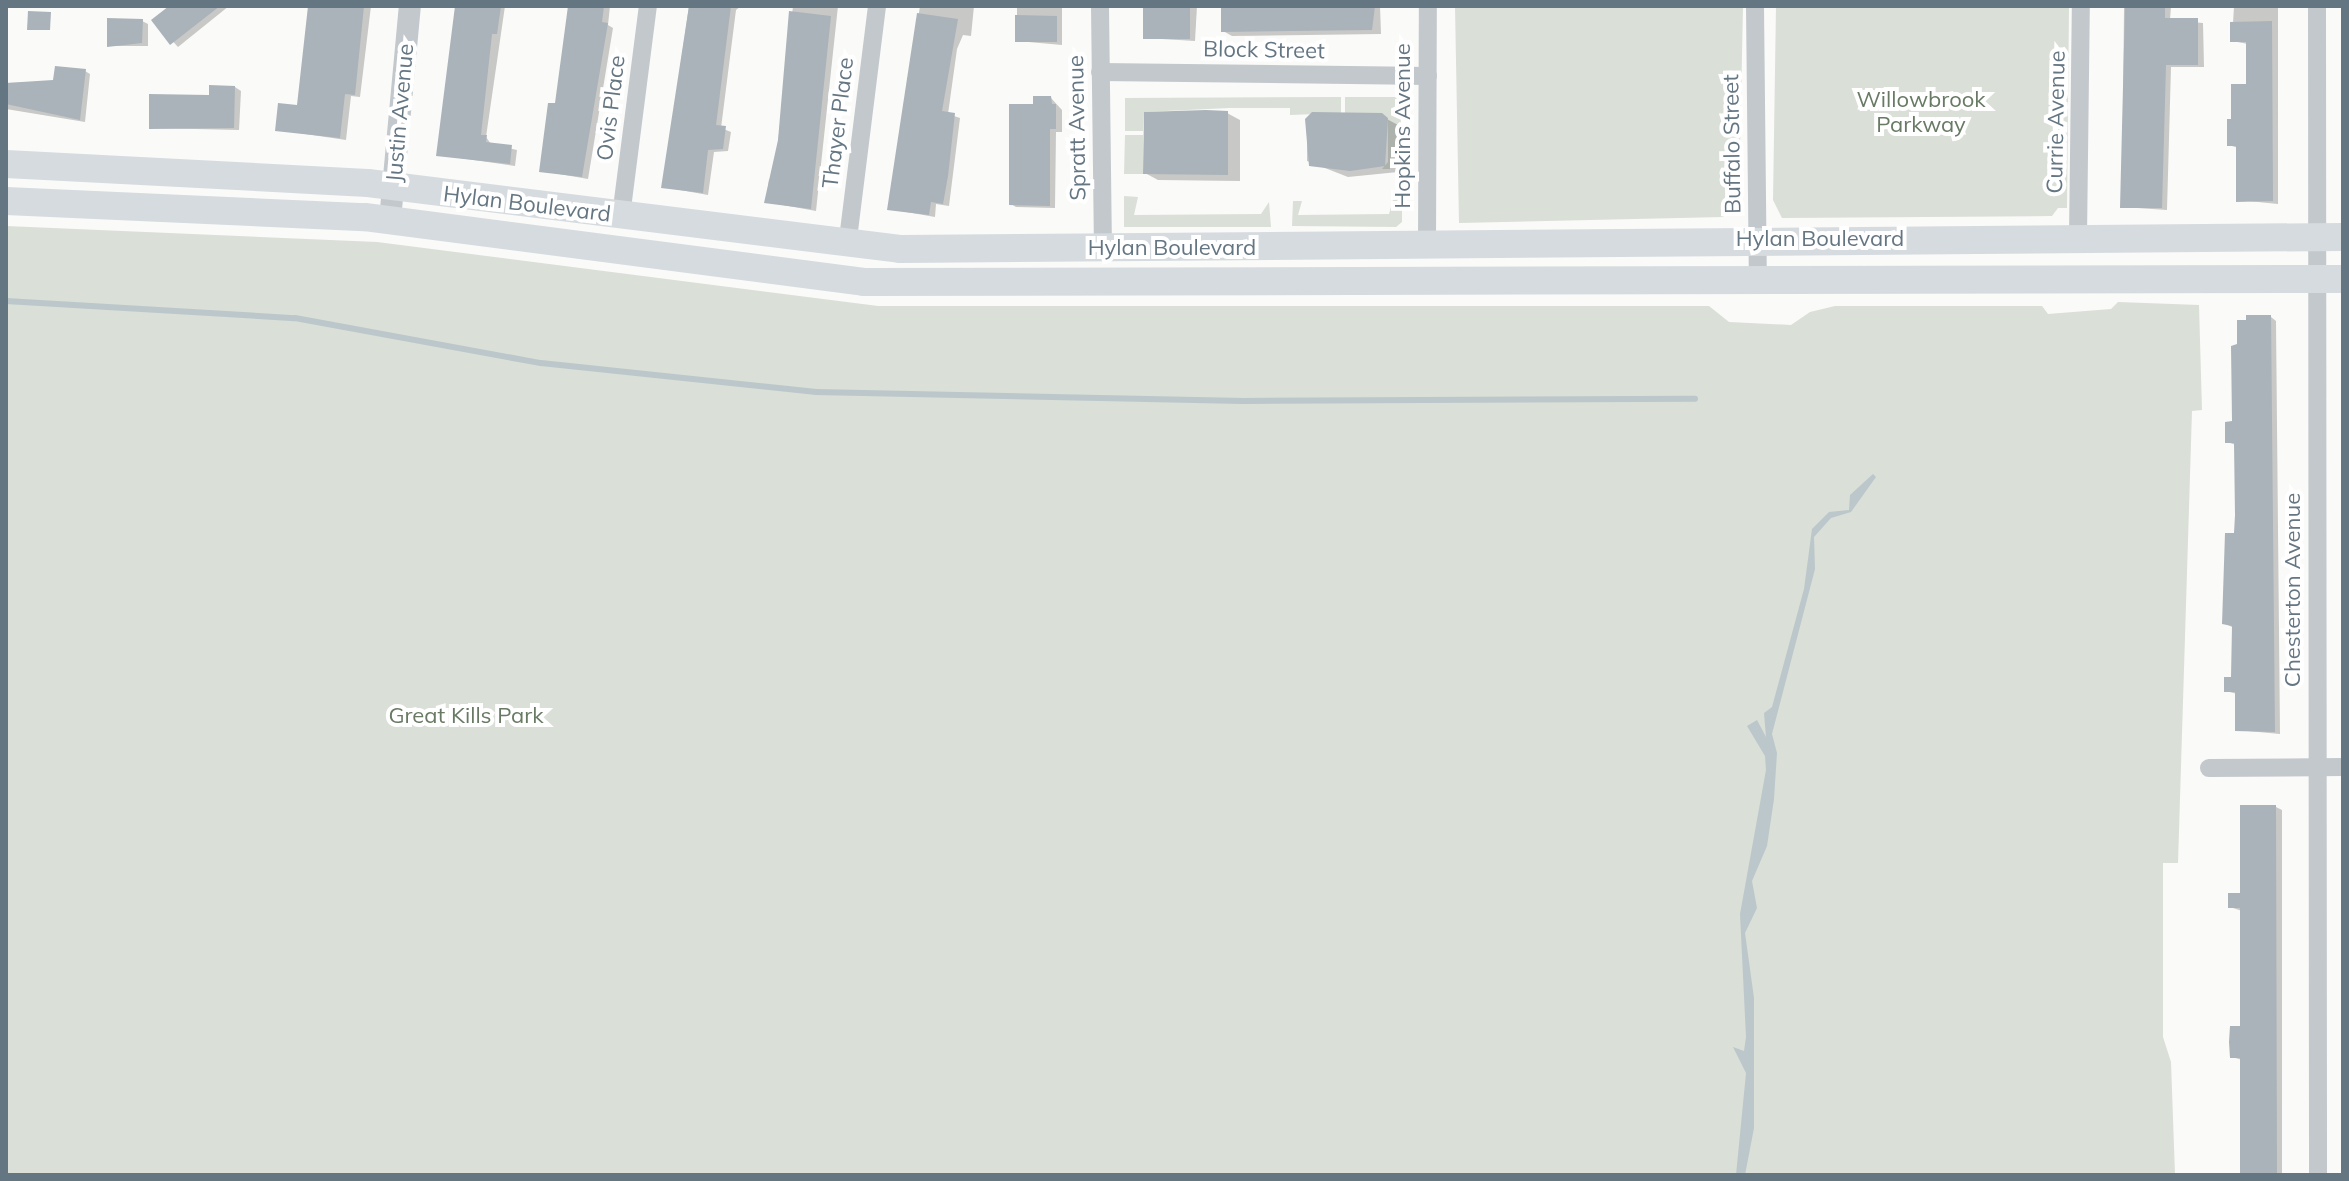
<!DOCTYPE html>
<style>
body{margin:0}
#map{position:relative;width:2349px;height:1181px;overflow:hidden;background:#fafaf8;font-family:Mulish,sans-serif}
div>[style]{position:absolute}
.green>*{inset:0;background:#dadfd7}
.water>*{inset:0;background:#bbc7cb}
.shadow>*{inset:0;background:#0003}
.stream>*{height:6px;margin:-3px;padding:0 3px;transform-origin:3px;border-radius:3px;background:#bbc7cb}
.building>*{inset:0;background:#aab3b9}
.minor>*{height:18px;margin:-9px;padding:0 9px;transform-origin:9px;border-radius:9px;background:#c3c8cc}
.tertiary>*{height:22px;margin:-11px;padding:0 11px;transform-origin:11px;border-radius:11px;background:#c3c8cc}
.primary>*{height:28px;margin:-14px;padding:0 14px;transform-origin:14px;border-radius:14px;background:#d6dbdf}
span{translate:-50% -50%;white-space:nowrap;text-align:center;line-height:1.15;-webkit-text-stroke:8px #fff;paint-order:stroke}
.street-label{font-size:22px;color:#657683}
.park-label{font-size:22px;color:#687a64}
.frame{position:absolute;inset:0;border:8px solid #657683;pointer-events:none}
</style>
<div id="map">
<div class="green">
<i style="clip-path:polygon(1455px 6px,1743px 6px,1739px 197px,1723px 217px,1459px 223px)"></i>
<i style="clip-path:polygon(1776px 6px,2069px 6px,2067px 208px,2058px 208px,2052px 216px,1782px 218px,1773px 200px)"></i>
<i style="clip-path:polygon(1341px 97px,1341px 113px,1290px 115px,1290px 108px,1229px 108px,1144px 112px,1143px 131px,1125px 131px,1125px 98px)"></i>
<i style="clip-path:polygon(1345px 97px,1402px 97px,1403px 169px,1382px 169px,1388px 162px,1388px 118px,1381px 113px,1345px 113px)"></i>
<i style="clip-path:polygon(1125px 135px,1143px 135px,1143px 174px,1124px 174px)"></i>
<i style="clip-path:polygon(1124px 196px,1138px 197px,1134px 215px,1261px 214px,1269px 202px,1271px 227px,1124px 227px)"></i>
<i style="clip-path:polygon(1402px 198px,1402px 222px,1396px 227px,1292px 226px,1293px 201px,1302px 201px,1298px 215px,1389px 214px,1393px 200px)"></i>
<i style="clip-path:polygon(6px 226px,377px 242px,878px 306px,1709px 306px,1729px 322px,1791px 325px,1810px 312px,1835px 306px,2042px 306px,2048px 314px,2111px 309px,2118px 302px,2199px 305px,2202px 410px,2192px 411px,2178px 863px,2163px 863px,2163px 1037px,2171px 1062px,2175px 1175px,6px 1175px)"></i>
</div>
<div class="water">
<i style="clip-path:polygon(1873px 474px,1876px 477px,1851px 512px,1831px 518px,1814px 537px,1815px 569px,1772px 734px,1777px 753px,1774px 799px,1767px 846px,1752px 881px,1757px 908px,1745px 933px,1754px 998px,1754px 1128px,1745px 1175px,1736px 1175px,1746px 1073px,1733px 1047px,1744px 1051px,1746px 1037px,1740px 914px,1766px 770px,1765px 756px,1747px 726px,1757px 720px,1766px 737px,1764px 713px,1772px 707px,1804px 589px,1812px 529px,1829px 512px,1849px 510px,1850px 495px)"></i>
</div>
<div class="shadow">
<i style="clip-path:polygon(172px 6px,229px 6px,178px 47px,154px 21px)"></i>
<i style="clip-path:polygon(310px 6px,371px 6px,360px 97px,351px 96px,346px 140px,278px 130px,299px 107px)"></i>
<i style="clip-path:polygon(458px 6px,505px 6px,486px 137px,491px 144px,517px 150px,515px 166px,439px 155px)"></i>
<i style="clip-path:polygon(570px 6px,610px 6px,608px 25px,613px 28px,588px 179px,542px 171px,557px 105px)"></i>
<i style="clip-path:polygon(689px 6px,741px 6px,736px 10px,721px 128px,731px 132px,728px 151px,714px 152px,708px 195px,663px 187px)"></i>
<i style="clip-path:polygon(793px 6px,838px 6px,816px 211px,766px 202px,769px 179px,774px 179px)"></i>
<i style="clip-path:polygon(920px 6px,974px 6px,971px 36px,963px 35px,957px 49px,948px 114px,960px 118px,949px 206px,936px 204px,935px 217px,889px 209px)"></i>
<i style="clip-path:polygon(1017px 6px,1062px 6px,1062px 45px,1017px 41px)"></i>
<i style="clip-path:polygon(1145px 6px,1197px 6px,1195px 41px,1145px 38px)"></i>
<i style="clip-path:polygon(1223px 6px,1380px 6px,1381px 34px,1232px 36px,1223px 31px)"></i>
<i style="clip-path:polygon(2124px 6px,2171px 6px,2170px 20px,2203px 23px,2204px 67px,2171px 67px,2167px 210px,2122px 207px)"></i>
<i style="clip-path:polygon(2234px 6px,2278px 6px,2278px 204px,2238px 200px,2238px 148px,2229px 145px,2248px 86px,2248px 44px,2232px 41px)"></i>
<i style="clip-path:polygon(142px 21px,148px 24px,148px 46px,109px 46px)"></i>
<i style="clip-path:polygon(85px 71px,90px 74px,85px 122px,6px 109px,6px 83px,55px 82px)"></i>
<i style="clip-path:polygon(235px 87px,241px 91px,239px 130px,151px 128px)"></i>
<i style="clip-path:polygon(1051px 98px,1062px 110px,1062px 132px,1056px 132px,1055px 208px,1016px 207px,1011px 204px,1035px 106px)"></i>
<i style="clip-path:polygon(1227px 113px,1240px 120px,1240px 181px,1158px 180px,1145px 173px)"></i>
<i style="clip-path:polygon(1385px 118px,1398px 125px,1398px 172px,1348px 177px,1307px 161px,1307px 120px)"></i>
<i style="clip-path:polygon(2271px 317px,2276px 321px,2280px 734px,2237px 730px,2237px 694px,2226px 691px,2233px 679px,2234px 628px,2224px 623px,2236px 535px,2236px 445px,2227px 442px)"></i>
<i style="clip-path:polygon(2276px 807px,2282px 810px,2282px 1175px,2242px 1175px,2242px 1060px,2232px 1057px,2242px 1028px,2242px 911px,2230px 907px,2242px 895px)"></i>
</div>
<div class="stream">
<i style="left:6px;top:301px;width:289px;rotate:3.4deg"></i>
<i style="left:295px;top:318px;width:250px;rotate:10.4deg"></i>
<i style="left:541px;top:363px;width:277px;rotate:6deg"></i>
<i style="left:816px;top:392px;width:427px;rotate:1.2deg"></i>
<i style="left:1243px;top:401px;width:452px;rotate:-0.3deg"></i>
</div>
<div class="building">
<i style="clip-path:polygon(169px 6px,220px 6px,170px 45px,151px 20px)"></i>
<i style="clip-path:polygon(308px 6px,364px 6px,355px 95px,345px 94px,340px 138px,275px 131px,278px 103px,297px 105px)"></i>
<i style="clip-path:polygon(455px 6px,501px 6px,497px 34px,492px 34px,481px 135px,487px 135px,486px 142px,512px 145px,510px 164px,436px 156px)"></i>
<i style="clip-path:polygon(568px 6px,604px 6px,602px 22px,608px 23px,582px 177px,539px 172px,548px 103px,555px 103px)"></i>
<i style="clip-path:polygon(689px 6px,731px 6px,716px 125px,726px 126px,723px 149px,708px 150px,703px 193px,661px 188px)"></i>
<i style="clip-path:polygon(1143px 6px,1190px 6px,1190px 39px,1143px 39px)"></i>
<i style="clip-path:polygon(1221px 6px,1375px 6px,1372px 30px,1221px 32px)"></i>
<i style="clip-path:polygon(2125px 6px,2165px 6px,2165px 18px,2198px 18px,2198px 65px,2166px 65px,2162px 208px,2120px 208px)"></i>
<i style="clip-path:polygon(28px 11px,51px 12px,50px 30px,27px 30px)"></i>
<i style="clip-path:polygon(789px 11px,831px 16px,811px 209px,764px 203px,778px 140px)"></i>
<i style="clip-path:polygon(917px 13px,958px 19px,942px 111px,955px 113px,948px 176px,943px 204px,931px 202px,929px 215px,887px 210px)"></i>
<i style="clip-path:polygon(1015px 15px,1057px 16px,1057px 42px,1015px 42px)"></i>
<i style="clip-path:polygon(107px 18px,143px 19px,142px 43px,107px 47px)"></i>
<i style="clip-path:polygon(2272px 21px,2273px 201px,2236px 202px,2236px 146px,2227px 146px,2227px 119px,2231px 119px,2231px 84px,2246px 84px,2246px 42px,2230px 42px,2230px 22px)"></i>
<i style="clip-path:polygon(55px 66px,86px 69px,80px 120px,6px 104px,6px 83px,53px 80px)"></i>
<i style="clip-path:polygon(209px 85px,235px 86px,234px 128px,149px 129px,149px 94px,209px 95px)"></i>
<i style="clip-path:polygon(1033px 96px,1051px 96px,1052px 104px,1056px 104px,1056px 129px,1050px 129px,1050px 206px,1009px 205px,1009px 104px,1033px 104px)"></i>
<i style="clip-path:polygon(1206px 110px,1228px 111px,1228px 175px,1143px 174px,1144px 112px)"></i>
<i style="clip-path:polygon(1312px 112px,1382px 113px,1388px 118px,1385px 166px,1350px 171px,1309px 166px,1305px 119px)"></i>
<i style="clip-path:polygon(2246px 315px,2271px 315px,2275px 732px,2235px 731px,2235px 692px,2224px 692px,2224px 677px,2231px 677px,2232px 626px,2222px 624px,2225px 533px,2234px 533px,2235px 515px,2234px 443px,2225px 443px,2225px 422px,2232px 421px,2231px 346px,2237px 344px,2237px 320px,2246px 320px)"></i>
<i style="clip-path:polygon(2240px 805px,2276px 805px,2277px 1175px,2240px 1175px,2240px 1058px,2230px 1058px,2229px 1042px,2230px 1026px,2240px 1026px,2240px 908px,2228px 908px,2228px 893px,2240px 893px)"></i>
</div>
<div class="minor">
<i style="left:1100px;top:6px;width:242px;rotate:89.3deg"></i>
<i style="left:1755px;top:6px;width:276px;rotate:89.4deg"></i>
<i style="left:2317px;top:6px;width:1169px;rotate:89.95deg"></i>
<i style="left:1100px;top:72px;width:328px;rotate:0.7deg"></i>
<i style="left:621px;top:216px;width:212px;rotate:-82.7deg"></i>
<i style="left:2078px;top:238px;width:232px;rotate:-89.3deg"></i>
<i style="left:847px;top:247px;width:243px;rotate:-82.9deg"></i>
<i style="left:1427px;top:247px;width:241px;rotate:-89.8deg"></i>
<i style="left:2209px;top:768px;width:134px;rotate:-0.4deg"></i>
</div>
<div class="tertiary">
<i style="left:390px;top:220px;width:215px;rotate:-84.7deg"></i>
</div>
<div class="primary">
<i style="left:6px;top:164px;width:362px;rotate:3deg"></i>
<i style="left:368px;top:183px;width:536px;rotate:7.07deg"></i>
<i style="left:900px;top:249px;width:1443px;rotate:-0.48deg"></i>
<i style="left:6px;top:201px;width:359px;rotate:2.6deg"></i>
<i style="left:365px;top:217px;width:503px;rotate:7.42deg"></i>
<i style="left:864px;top:282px;width:1479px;rotate:-0.12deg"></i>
</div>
<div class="street-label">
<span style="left:1264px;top:50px;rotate:1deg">Block Street</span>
<span style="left:611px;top:108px;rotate:-83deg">Ovis Place</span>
<span style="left:400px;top:113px;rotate:-85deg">Justin Avenue</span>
<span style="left:2056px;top:122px;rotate:-89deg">Currie Avenue</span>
<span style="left:838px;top:123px;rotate:-83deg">Thayer Place</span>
<span style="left:1403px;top:126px;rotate:-90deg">Hopkins Avenue</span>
<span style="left:1077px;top:128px;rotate:-91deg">Spratt Avenue</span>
<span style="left:1732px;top:144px;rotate:-91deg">Buffalo Street</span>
<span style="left:527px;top:204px;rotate:7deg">Hylan Boulevard</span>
<span style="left:1820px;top:239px">Hylan Boulevard</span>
<span style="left:1172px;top:248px">Hylan Boulevard</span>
<span style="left:2293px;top:590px;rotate:-90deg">Chesterton Avenue</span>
</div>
<div class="park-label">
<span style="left:1921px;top:112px">Willowbrook<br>Parkway</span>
<span style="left:466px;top:716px">Great Kills Park</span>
</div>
<div class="frame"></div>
</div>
